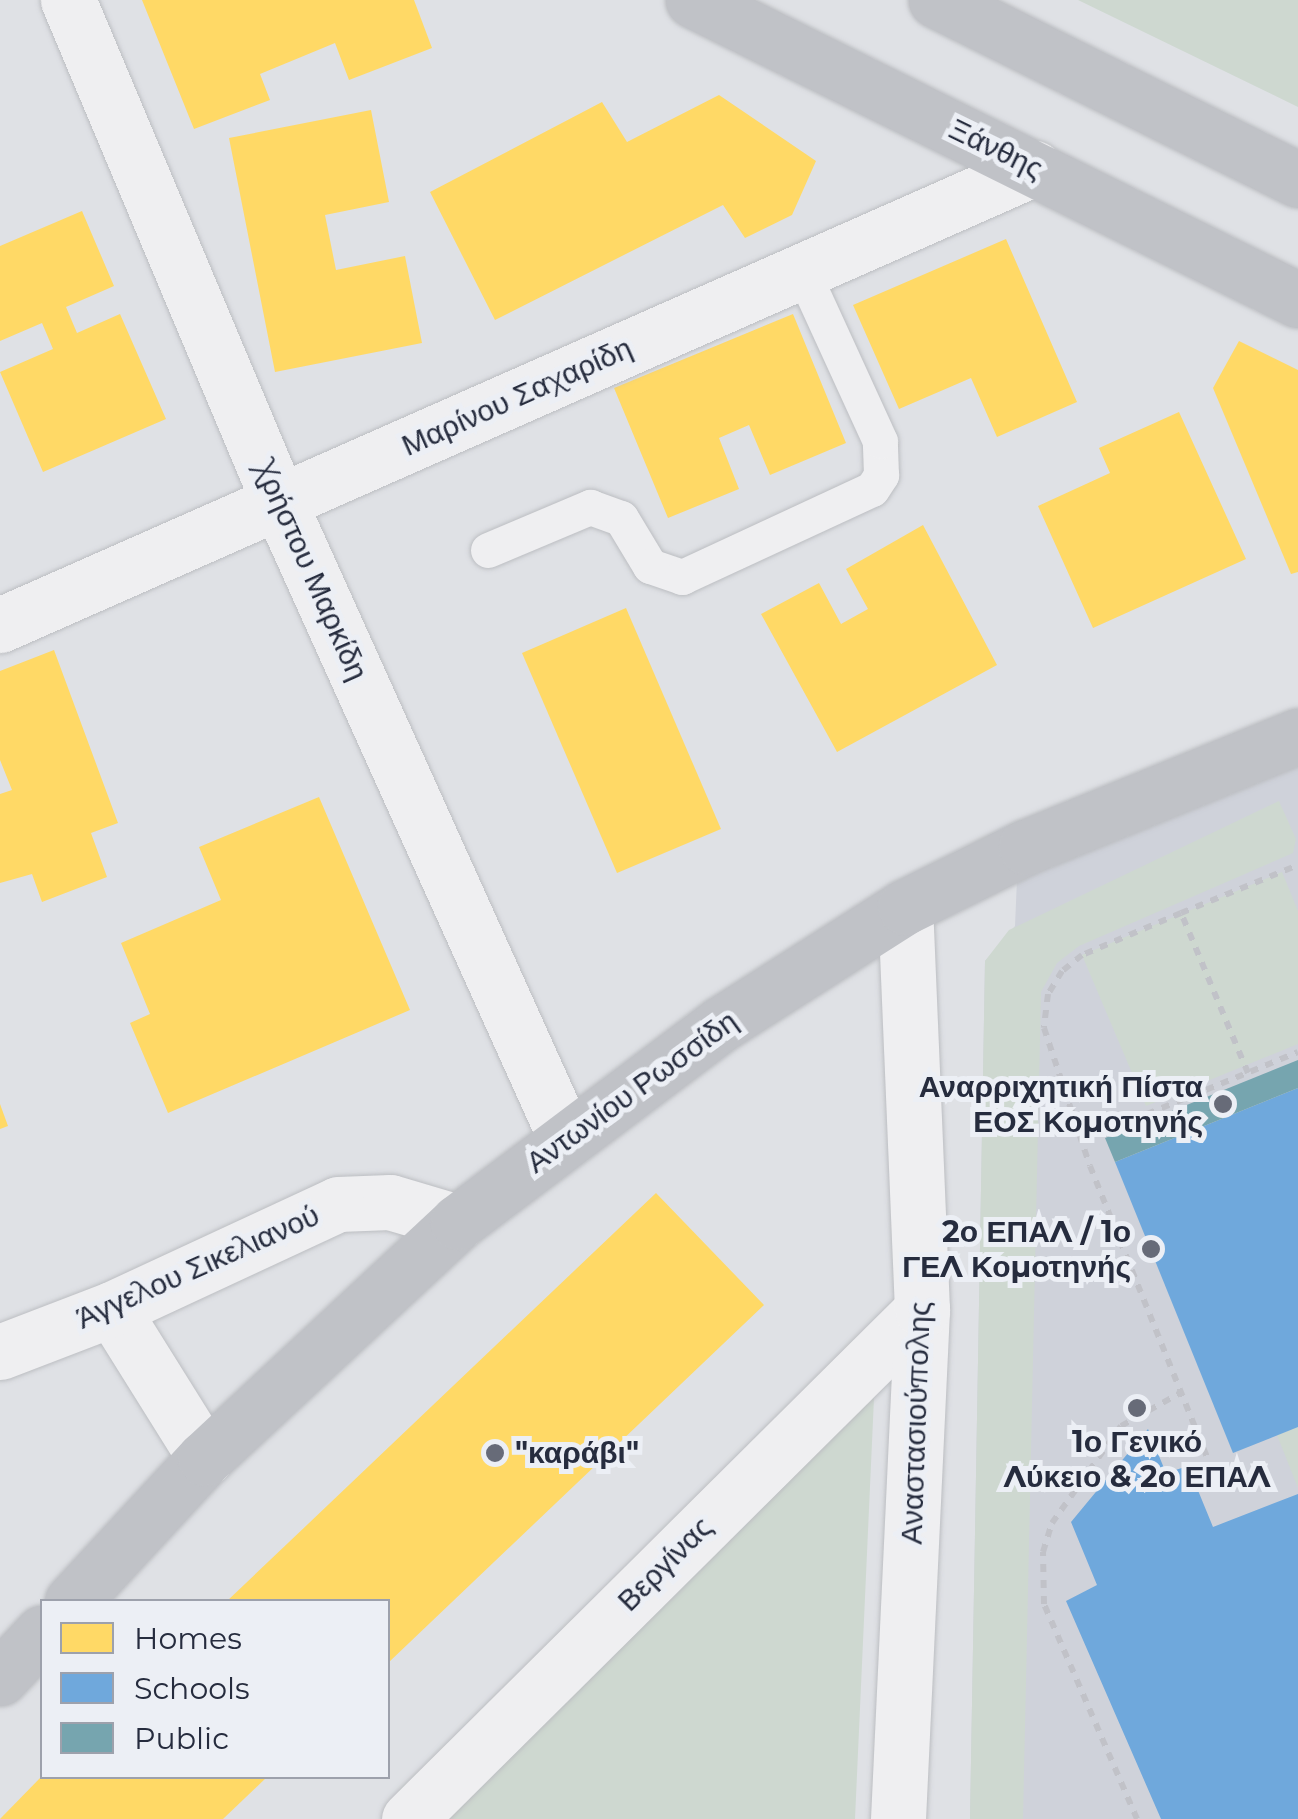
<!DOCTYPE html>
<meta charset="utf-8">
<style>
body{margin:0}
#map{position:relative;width:1298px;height:1819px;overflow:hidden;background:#dfe1e5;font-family:Montserrat,sans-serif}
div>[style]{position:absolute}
.built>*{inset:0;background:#cfd2da}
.green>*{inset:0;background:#ced8d0}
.homes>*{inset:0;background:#ffd966}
.schools>*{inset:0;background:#6fa8dc}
.public>*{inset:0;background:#76a5af}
.path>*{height:6px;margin-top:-3px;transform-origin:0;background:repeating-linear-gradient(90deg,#c1c2c8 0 8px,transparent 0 16px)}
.roads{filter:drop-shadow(0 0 2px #bcbec2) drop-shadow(0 0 2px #bcbec2)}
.lane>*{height:35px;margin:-17.5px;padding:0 17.5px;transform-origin:17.5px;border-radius:17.5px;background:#efeff1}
.street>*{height:55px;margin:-27.5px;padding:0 27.5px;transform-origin:27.5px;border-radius:27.5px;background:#efeff1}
.secondary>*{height:55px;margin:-27.5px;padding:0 27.5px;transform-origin:27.5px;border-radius:27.5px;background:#c0c2c7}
.dots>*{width:28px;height:28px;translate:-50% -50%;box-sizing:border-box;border:5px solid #eceff5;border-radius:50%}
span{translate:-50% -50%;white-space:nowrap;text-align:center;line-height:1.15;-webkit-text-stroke:10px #eceff5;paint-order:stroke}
.street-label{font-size:30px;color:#262c3e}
.poi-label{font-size:30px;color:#262c3e;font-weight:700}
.right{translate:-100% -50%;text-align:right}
.left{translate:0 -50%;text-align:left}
.legend{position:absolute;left:40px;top:1599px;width:350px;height:180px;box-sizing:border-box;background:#eceff5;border:2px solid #9da1ac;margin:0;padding:12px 18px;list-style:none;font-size:30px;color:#262c3e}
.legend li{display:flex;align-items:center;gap:20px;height:50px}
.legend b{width:50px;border:2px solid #9da1ac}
</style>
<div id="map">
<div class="built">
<i style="clip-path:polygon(1298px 762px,1298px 1819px,970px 1819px,985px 961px,1015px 926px,1017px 879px)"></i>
</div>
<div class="green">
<i style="clip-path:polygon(1078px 0,1298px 0,1298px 107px,1257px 87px)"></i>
<i style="clip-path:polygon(1279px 801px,1296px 839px,1293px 853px,1079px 946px,1057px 963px,1041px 992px,1023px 1819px,970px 1819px,985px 961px,1009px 930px)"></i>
<i style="clip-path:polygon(1282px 872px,1298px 911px,1298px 1044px,1146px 1106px,1082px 955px)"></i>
<i style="clip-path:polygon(874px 1398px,855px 1819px,433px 1819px)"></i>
<i style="clip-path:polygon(1298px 1427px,1298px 1488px,1277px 1435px)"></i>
</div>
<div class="homes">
<i style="clip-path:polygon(142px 0,414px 0,432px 48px,349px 80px,335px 43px,260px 74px,270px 100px,194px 129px)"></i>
<i style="clip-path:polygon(719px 95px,816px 161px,792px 215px,745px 238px,723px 205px,495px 320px,430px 192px,602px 102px,627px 142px)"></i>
<i style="clip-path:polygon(371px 110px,389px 202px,325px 215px,336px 270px,405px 256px,422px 343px,275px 372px,229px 138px)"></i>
<i style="clip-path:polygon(82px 211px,114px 286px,66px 307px,77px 333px,120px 314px,166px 419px,43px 472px,0 372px,53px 349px,42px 323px,0 341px,0 246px)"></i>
<i style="clip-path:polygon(1006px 239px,1077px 402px,997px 437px,971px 378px,899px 409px,853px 305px)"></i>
<i style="clip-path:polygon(793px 314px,846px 443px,770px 475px,749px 425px,719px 438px,739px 489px,668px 518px,614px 388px)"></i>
<i style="clip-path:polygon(1239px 341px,1298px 370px,1298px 572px,1291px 574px,1213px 388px)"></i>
<i style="clip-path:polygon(1179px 412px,1246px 559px,1093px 628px,1038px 506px,1110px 473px,1099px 448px)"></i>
<i style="clip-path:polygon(923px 525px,997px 665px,837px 752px,761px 614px,819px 583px,841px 624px,868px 609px,846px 569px)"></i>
<i style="clip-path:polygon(626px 608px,721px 829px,617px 873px,522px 653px)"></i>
<i style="clip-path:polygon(54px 650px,118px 823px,91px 833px,107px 877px,42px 902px,32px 874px,0 883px,0 794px,12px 790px,0 760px,0 671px)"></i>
<i style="clip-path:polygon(319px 797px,410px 1010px,168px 1113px,130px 1023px,150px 1014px,121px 943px,221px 900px,199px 847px)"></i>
<i style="clip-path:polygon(0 1104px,8px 1126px,0 1129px)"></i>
<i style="clip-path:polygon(656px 1193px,764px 1305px,388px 1663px,388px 1602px,226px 1602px)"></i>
<i style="clip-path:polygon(42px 1776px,268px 1776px,223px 1819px,0 1819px)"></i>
</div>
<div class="schools">
<i style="clip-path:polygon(1298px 1088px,1298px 1427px,1233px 1453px,1115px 1162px)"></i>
<i style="clip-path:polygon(1148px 1429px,1166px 1473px,1188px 1466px,1213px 1527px,1298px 1494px,1298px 1819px,1161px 1819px,1066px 1601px,1097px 1585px,1071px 1522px)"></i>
</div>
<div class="public">
<i style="clip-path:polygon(1298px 1060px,1298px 1088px,1115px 1162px,1105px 1138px)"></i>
</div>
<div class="path">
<i style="left:1181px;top:913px;width:108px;rotate:157deg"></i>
<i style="left:1082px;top:955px;width:26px;rotate:141deg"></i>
<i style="left:1062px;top:971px;width:27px;rotate:121deg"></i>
<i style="left:1048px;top:994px;width:34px;rotate:97deg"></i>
<i style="left:1044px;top:1028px;width:145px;rotate:71.6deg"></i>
<i style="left:1090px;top:1166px;width:337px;rotate:68.1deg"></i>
<i style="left:1216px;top:1479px;width:21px;rotate:157deg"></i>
<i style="left:1248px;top:1073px;width:173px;rotate:-112.7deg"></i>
<i style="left:1181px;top:913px;width:126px;rotate:-22.3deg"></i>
<i style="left:1149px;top:1121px;width:7px;rotate:-106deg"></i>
<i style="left:1147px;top:1114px;width:163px;rotate:-22.3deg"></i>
<i style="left:1137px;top:1819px;width:234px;rotate:-113.4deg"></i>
<i style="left:1044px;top:1604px;width:52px;rotate:-91.1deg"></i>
<i style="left:1043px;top:1552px;width:30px;rotate:-73deg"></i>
<i style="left:1052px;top:1523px;width:119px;rotate:-54.6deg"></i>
<i style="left:1121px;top:1426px;width:68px;rotate:-29.2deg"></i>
</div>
<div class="roads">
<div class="lane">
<i style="left:488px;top:550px;width:111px;rotate:-22.9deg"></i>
<i style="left:590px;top:507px;width:33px;rotate:20deg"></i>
<i style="left:621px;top:518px;width:56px;rotate:58.9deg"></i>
<i style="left:650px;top:566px;width:34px;rotate:19deg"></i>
<i style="left:682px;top:577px;width:209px;rotate:-24.9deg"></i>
<i style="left:872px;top:489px;width:17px;rotate:-57deg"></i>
<i style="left:881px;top:475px;width:34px;rotate:-92deg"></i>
<i style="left:880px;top:441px;width:187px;rotate:-114.6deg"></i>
</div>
<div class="street">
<i style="left:68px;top:0;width:545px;rotate:67.2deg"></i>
<i style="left:279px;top:502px;width:696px;rotate:65.75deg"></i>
<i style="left:0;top:625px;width:1131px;rotate:-23.82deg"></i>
<i style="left:112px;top:1309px;width:176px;rotate:58deg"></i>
<i style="left:0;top:1352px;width:120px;rotate:-21deg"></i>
<i style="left:112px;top:1309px;width:249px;rotate:-24.9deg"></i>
<i style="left:338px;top:1204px;width:52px;rotate:-2.2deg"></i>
<i style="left:390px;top:1202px;width:71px;rotate:16.4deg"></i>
<i style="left:409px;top:1819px;width:723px;rotate:-44.78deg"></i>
<i style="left:898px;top:1819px;width:510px;rotate:-87.3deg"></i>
<i style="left:922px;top:1310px;width:403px;rotate:-92.4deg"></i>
</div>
<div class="secondary">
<i style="left:693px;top:0;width:675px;rotate:26.38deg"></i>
<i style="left:936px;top:0;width:404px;rotate:26.4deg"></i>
<i style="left:72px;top:1602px;width:196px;rotate:-47.3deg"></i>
<i style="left:205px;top:1458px;width:346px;rotate:-43deg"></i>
<i style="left:458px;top:1222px;width:329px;rotate:-37deg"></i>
<i style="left:721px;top:1024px;width:218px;rotate:-32.5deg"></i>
<i style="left:905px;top:907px;width:135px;rotate:-26.4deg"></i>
<i style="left:1026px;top:847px;width:294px;rotate:-22.2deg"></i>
<i style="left:0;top:1678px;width:62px;rotate:-47deg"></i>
</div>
</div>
<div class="dots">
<i style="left:1223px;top:1104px;background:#676b78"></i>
<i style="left:1151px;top:1249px;background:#676b78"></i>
<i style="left:1137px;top:1408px;background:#676b78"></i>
<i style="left:495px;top:1453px;background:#676b78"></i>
</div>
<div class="street-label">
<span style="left:996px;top:149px;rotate:26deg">Ξάνθης</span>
<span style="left:517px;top:397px;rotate:-24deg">Μαρίνου Σαχαρίδη</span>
<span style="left:311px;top:571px;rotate:66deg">Χρήστου Μαρκίδη</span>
<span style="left:632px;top:1092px;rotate:-36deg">Αντωνίου Ρωσσίδη</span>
<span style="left:198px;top:1267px;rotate:-24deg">Άγγελου Σικελιανού</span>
<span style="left:916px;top:1423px;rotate:-88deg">Αναστασιούπολης</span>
<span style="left:665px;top:1564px;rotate:-45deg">Βεργίνας</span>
</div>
<div class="poi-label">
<span class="right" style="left:1203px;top:1104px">Αναρριχητική Πίστα<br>ΕΟΣ Κομοτηνής</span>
<span class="right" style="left:1131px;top:1249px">2ο ΕΠΑΛ / 1ο<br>ΓΕΛ Κομοτηνής</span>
<span style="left:1137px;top:1459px">1ο Γενικό<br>Λύκειο &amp; 2ο ΕΠΑΛ</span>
<span class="left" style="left:515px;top:1453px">"καράβι"</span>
</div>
<ul class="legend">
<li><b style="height:28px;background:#ffd966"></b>Homes</li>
<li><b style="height:28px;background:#6fa8dc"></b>Schools</li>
<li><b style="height:28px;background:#76a5af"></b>Public</li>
</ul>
</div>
